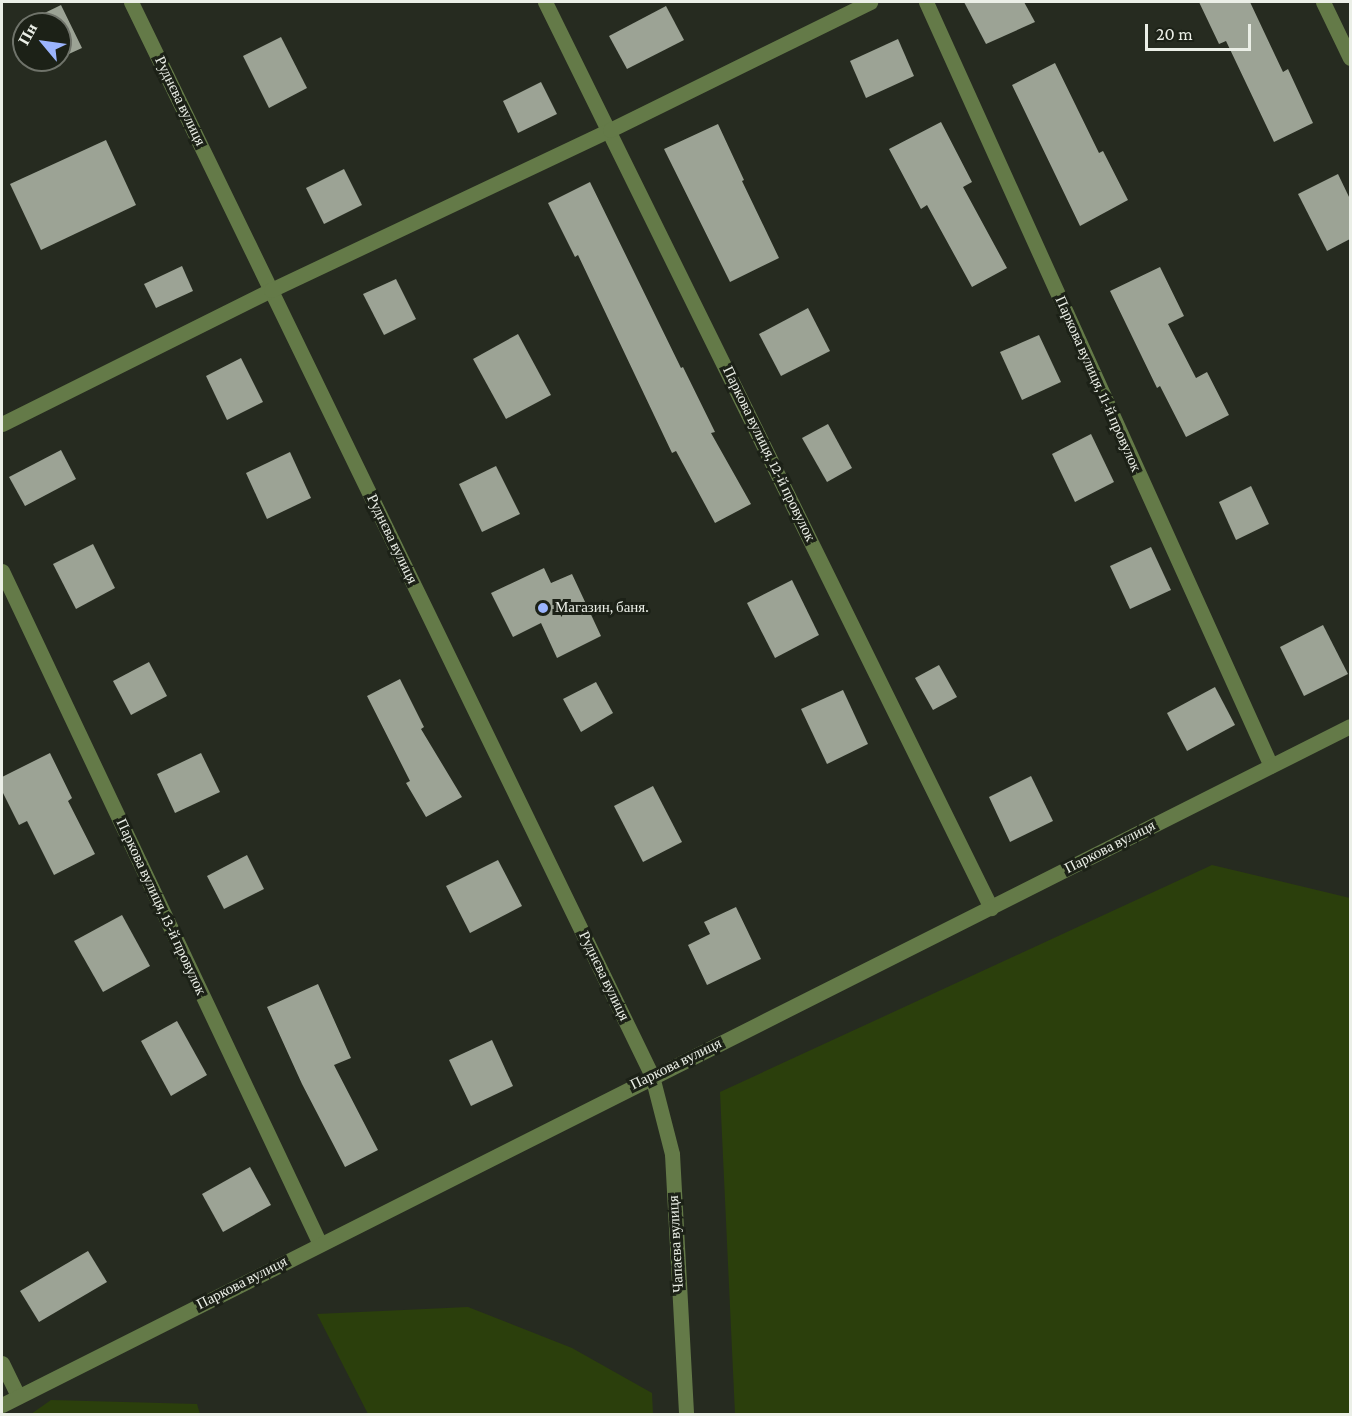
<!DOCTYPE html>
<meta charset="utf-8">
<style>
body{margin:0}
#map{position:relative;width:1352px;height:1416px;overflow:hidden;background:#262b20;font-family:"Crimson Pro",serif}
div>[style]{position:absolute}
.green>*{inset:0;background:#2b3f0c}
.building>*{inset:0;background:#9ca395}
.minor>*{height:15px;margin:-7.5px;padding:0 7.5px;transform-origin:7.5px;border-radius:7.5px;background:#647a48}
.dots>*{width:16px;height:16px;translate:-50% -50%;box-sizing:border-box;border:3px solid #1c2117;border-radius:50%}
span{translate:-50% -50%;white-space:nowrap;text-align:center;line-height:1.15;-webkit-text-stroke:6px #1c2117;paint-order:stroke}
.street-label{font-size:15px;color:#ebefe7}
.poi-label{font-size:15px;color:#ebefe7}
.left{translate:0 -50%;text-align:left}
.frame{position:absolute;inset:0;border:3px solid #ebefe7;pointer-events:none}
.north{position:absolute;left:12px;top:12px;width:60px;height:60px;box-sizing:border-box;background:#1c2117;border:2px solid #6f736a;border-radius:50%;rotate:299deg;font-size:16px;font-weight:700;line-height:24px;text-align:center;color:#ebefe7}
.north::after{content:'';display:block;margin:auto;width:21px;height:27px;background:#9bb4fd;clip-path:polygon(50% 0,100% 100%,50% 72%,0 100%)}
.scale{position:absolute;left:1145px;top:24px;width:106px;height:27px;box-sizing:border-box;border:3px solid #ebefe7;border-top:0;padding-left:8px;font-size:18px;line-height:21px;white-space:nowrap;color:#ebefe7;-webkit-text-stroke:4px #1c2117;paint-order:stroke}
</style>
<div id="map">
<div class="green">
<i style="clip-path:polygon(1212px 865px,1350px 898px,1350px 1414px,735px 1414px,720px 1092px)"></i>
<i style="clip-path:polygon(468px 1307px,572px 1348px,652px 1393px,653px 1414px,368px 1414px,317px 1314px)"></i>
<i style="clip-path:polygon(51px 1400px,197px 1404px,200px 1414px,31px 1414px)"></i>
</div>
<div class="building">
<i style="clip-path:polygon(964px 2px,1024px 2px,1035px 22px,986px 44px)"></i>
<i style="clip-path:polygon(1199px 2px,1250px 2px,1283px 72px,1288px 69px,1313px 123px,1274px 142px,1226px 41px,1219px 44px)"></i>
<i style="clip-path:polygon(61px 5px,82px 48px,60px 58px,60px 24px,29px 24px,28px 21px)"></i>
<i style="clip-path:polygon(666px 6px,684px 40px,627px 69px,609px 36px)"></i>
<i style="clip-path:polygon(281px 37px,307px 88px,269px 108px,243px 56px)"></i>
<i style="clip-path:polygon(898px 39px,914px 76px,866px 98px,850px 61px)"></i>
<i style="clip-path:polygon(1055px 63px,1099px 153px,1103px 151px,1128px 200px,1080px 226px,1012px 85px)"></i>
<i style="clip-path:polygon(541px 82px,557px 114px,518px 133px,503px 101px)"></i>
<i style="clip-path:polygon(941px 122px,972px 182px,963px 187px,1007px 268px,972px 287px,927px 205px,921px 209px,889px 149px)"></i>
<i style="clip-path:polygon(718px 124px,744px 180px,742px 181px,779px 258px,730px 282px,664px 149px)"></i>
<i style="clip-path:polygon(106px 140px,136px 205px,41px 250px,10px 184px)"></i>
<i style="clip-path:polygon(344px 169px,362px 205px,324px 224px,306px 188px)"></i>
<i style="clip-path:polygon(1338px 174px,1350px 199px,1350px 239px,1327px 251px,1298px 194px)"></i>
<i style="clip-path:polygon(590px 182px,681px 368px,683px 367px,715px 432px,711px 433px,751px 504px,715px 523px,676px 451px,672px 453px,578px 255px,575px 257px,548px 203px)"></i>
<i style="clip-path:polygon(182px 266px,193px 291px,156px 308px,144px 284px)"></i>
<i style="clip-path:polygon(1160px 267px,1184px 316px,1168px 324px,1196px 378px,1207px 372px,1229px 415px,1186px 437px,1160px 386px,1157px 388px,1110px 291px)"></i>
<i style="clip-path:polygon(396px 279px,416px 319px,384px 335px,363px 294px)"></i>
<i style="clip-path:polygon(808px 308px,830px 351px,781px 376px,759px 334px)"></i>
<i style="clip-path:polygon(518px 334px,551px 395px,506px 419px,473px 359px)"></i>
<i style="clip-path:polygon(1039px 335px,1061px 382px,1022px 400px,1000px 352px)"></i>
<i style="clip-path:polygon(241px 358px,263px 402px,227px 420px,206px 376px)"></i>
<i style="clip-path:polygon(828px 424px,852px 468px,827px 482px,802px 438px)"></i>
<i style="clip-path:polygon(1091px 434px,1114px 482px,1075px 502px,1052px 454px)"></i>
<i style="clip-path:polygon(61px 450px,76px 479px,25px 506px,9px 477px)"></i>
<i style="clip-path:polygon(290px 452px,311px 498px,267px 519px,246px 473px)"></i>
<i style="clip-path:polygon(496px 466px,520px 514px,482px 532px,459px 484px)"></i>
<i style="clip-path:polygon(1251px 486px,1269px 524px,1236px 540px,1219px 502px)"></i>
<i style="clip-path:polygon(93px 544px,115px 588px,76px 609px,53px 564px)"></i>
<i style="clip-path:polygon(1151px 547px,1171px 590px,1130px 609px,1110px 566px)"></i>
<i style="clip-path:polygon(544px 568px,551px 583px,572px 574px,601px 636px,557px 658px,541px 623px,513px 637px,491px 593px)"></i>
<i style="clip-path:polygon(792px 580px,819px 635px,775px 658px,747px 603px)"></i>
<i style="clip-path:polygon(1323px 625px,1348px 674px,1304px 696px,1280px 647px)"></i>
<i style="clip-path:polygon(149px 662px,167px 696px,131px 715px,113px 681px)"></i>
<i style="clip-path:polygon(939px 665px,957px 697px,933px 710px,915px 678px)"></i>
<i style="clip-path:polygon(400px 679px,424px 727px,421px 729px,462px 797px,426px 817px,406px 783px,410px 781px,367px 696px)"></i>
<i style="clip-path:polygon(596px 682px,613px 713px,581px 732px,563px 699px)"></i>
<i style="clip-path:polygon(1215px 687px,1235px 725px,1187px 751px,1167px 713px)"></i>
<i style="clip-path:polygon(843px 690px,868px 744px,827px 764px,801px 709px)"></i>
<i style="clip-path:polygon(50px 753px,72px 798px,68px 801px,95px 854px,54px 875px,27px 821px,19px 825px,2px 791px,2px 777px)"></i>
<i style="clip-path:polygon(201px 753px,220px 792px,175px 813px,157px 774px)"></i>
<i style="clip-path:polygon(1031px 776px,1053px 821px,1010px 842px,989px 797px)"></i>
<i style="clip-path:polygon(653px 786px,682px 842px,643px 862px,614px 806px)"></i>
<i style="clip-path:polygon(247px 855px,264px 889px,224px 909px,207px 876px)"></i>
<i style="clip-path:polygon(498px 860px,522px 906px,470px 933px,446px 886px)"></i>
<i style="clip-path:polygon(736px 907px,761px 959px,707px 985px,688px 945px,710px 934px,704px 922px)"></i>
<i style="clip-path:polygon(122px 915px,150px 966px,103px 992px,74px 941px)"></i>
<i style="clip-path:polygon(318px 984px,351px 1058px,334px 1065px,378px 1150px,345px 1167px,302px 1084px,267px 1007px)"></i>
<i style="clip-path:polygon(177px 1021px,207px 1075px,171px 1096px,141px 1041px)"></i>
<i style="clip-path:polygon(492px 1040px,513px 1086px,471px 1106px,449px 1060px)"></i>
<i style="clip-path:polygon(250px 1167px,271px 1205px,223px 1232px,202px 1194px)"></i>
<i style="clip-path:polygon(88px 1251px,107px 1282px,39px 1322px,20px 1291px)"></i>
</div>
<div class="minor">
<i style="left:131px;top:2px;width:1194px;rotate:64.12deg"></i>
<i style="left:652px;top:1076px;width:81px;rotate:75.6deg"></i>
<i style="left:672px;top:1154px;width:260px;rotate:86.9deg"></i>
<i style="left:545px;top:2px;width:1010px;rotate:63.79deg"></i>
<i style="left:926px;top:2px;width:838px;rotate:65.7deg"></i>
<i style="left:1323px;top:2px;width:62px;rotate:64.3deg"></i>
<i style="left:2px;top:424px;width:301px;rotate:-26.5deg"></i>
<i style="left:271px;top:290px;width:375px;rotate:-25.3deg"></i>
<i style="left:610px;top:130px;width:290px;rotate:-26.2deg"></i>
<i style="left:2px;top:571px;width:744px;rotate:64.71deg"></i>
<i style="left:2px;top:1363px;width:37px;rotate:64deg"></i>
<i style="left:2px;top:1405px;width:1509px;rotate:-26.73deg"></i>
</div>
<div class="dots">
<i style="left:543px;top:608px;background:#9bb4fd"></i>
</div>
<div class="street-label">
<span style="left:180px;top:101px;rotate:64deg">Руднєва вулиця</span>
<span style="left:1098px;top:384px;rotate:66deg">Паркова вулиця, 11-й провулок</span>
<span style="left:769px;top:454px;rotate:64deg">Паркова вулиця, 12-й провулок</span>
<span style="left:392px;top:539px;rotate:64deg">Руднєва вулиця</span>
<span style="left:1110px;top:847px;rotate:-27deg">Паркова вулиця</span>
<span style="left:161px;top:907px;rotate:65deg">Паркова вулиця, 13-й провулок</span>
<span style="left:604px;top:976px;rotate:64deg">Руднєва вулиця</span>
<span style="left:676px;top:1064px;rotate:-26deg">Паркова вулиця</span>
<span style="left:676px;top:1244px;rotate:-93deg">Чапаєва вулиця</span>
<span style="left:242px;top:1283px;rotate:-27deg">Паркова вулиця</span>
</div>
<div class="poi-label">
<span class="left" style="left:555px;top:608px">Магазин, баня.</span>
</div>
<div class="frame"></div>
<div class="north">Пн</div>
<div class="scale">20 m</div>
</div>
